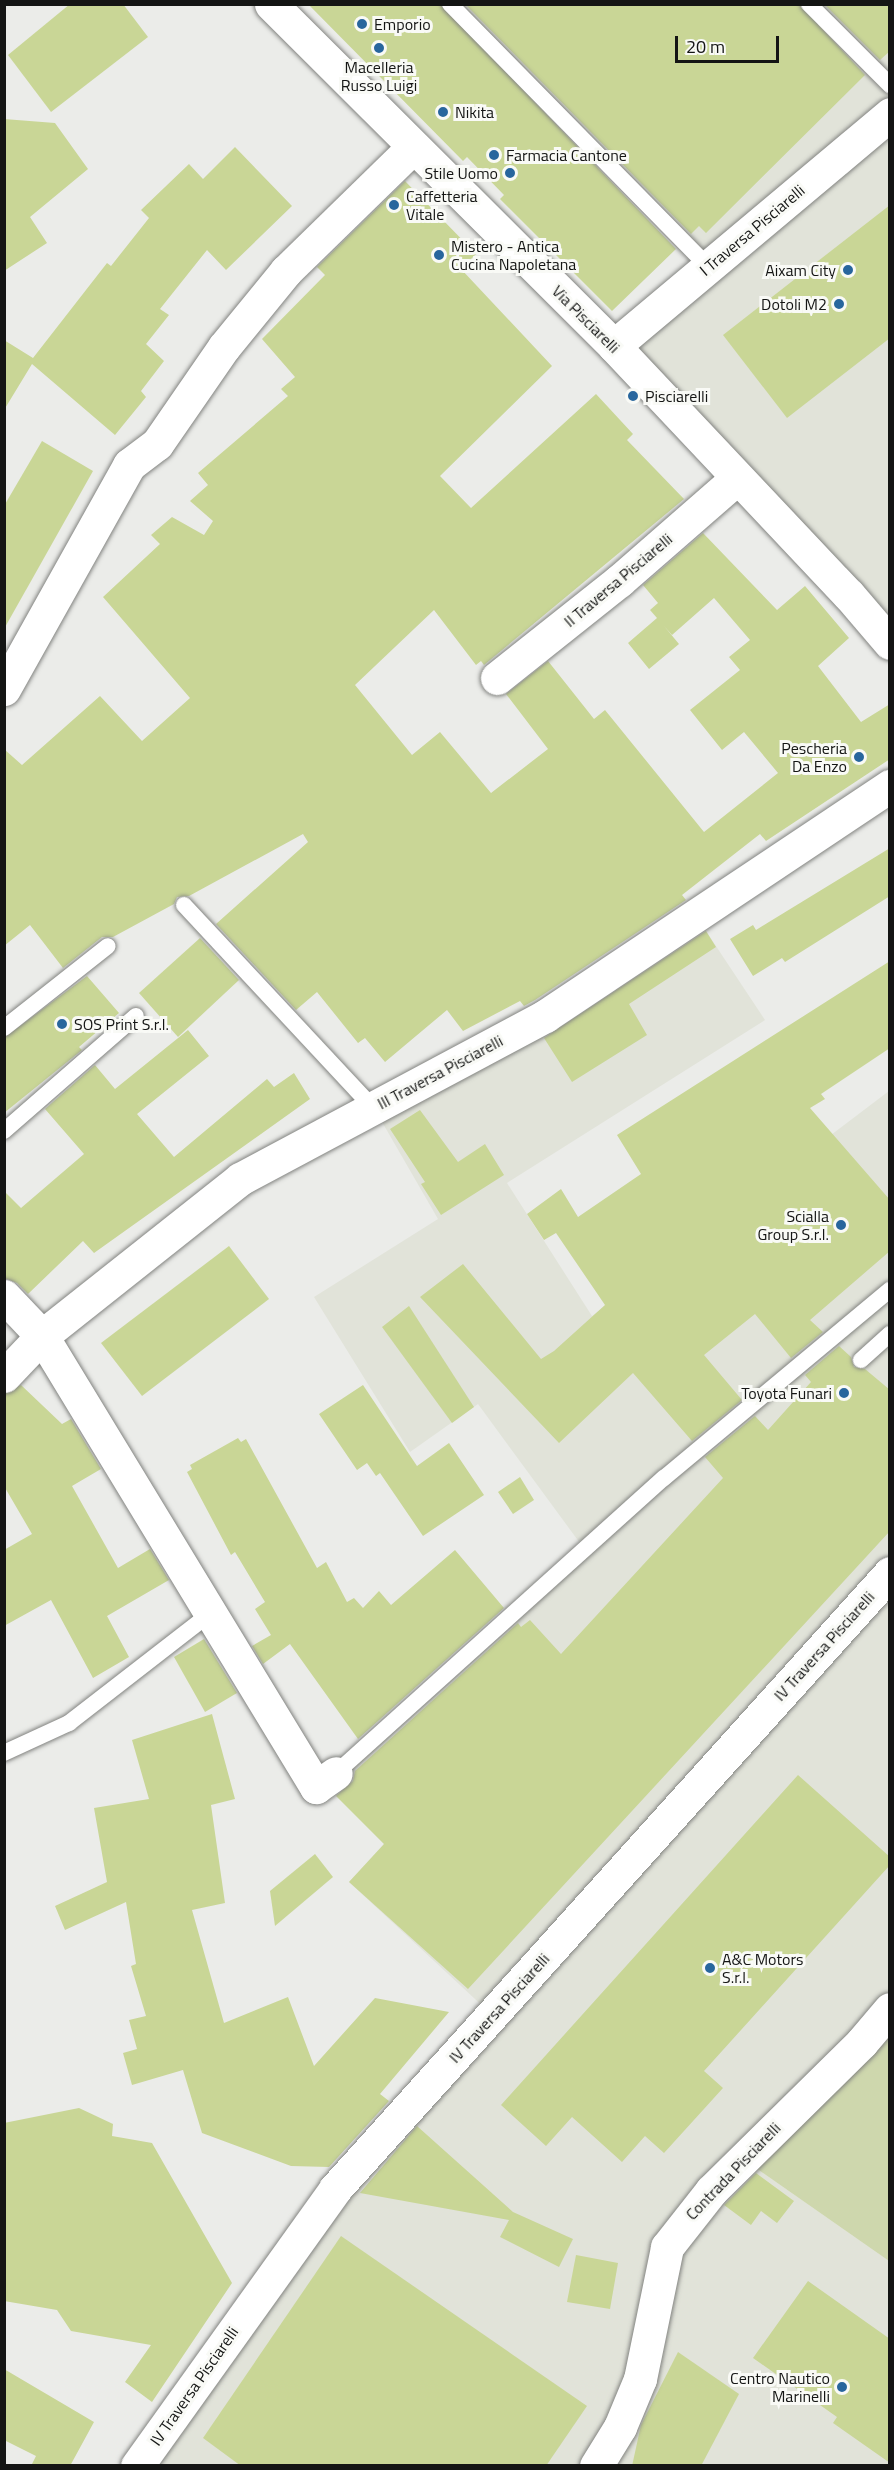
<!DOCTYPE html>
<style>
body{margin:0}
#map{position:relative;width:894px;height:2470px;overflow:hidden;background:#ebece9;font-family:"Titillium Web",sans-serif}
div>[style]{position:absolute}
.built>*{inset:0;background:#e1e3d9}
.green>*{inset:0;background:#ced7ad}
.building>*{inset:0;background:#c9d696}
.roads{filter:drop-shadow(0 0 2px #828380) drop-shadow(0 0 2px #828380)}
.lane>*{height:16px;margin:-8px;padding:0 8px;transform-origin:8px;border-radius:8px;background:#fff}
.street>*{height:33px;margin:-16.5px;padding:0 16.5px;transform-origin:16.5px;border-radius:16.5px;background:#fff}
.dots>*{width:16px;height:16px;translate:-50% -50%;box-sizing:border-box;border:3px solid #f9faf6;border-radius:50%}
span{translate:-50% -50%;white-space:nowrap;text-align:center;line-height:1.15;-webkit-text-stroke:6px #f9faf6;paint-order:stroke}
.poi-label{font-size:16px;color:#141514}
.left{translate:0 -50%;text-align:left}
.right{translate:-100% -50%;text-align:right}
.street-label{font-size:16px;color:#141514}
.frame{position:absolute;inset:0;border:6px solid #141514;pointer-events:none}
.scale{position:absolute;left:675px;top:36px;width:104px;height:27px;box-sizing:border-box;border:3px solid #141514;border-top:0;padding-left:8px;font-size:18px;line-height:21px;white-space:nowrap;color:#141514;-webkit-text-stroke:4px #f9faf6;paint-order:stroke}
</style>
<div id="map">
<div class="built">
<i style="clip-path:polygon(433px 5px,889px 5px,889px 652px,608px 357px,695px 259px)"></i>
<i style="clip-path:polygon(698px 919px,765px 1020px,507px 1183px,592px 1316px,889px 1091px,889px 2022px,753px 2166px,889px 2261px,889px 2465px,129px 2466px,489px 2012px,349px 1882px,384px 1844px,319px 1778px,585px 1550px,478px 1404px,410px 1452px,314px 1297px,438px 1219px,378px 1115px)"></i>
</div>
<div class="green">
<i style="clip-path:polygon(889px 2022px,889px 2261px,753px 2166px)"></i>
</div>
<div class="building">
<i style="clip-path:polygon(70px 4px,123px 4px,148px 37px,51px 112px,8px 55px)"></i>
<i style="clip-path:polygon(308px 4px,440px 4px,676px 249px,612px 311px,500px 199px,504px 195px,467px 157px,463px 161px)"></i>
<i style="clip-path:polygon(465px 4px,799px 4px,865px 75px,706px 233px,699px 226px,691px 234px)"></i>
<i style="clip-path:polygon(824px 4px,890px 4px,890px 51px,880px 60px)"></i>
<i style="clip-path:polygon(4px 119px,55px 123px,88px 169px,30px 217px,47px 243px,4px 271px)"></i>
<i style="clip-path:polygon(235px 147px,292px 206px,226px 270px,207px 250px,160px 309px,169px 315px,146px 344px,164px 361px,141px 391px,146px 397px,115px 435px,32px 364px,4px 410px,4px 340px,33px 358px,107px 263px,111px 266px,149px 218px,141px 210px,189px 164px,203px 179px)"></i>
<i style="clip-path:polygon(405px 181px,476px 254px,461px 269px,552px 366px,440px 476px,471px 508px,596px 394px,633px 434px,627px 440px,684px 499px,484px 665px,481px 661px,476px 665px,434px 610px,355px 685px,412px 755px,440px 732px,491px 793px,548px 749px,506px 694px,548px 661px,594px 719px,605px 710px,704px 832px,778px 773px,744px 732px,722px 750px,690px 710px,740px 670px,729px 657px,750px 640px,714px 598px,672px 635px,664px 626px,679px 644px,649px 669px,628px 643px,657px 618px,650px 610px,658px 603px,643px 585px,703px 533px,777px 610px,805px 586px,849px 638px,818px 666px,861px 722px,890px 704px,890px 759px,766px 841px,760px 834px,682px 895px,686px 900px,535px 1000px,524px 1006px,520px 1001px,463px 1031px,447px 1010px,385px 1062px,365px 1038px,358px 1043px,317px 992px,296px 1010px,216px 924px,308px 842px,303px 834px,189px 896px,177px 897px,174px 904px,113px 937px,102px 937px,63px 968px,30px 925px,4px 946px,4px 749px,22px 765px,100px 696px,142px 741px,190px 698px,103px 597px,160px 544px,151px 535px,172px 517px,204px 535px,213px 521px,190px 501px,208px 485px,198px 473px,288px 396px,281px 389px,295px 377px,262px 339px,325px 275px,317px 267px)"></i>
<i style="clip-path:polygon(890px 205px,890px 338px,787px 418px,723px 335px)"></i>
<i style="clip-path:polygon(42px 441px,93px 471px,4px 629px,4px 506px)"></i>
<i style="clip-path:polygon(890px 848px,890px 896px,785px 962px,782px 958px,753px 976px,730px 939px,753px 925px,756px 930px)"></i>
<i style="clip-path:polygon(706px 931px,716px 947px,629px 1004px,647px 1035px,572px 1082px,544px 1038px)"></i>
<i style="clip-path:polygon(200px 938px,239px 980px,178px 1037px,139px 993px)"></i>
<i style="clip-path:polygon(890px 961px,890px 1048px,821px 1094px,825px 1099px,810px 1108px,890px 1200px,890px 1251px,810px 1320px,823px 1332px,791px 1358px,755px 1314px,704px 1355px,742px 1400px,692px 1441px,633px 1373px,559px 1443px,420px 1297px,463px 1264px,541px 1359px,554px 1351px,605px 1305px,556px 1233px,544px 1240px,527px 1214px,561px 1189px,578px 1217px,641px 1174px,617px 1135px)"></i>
<i style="clip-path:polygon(87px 976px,119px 1013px,79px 1047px,82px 1050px,4px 1113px,4px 1038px)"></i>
<i style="clip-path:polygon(188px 1030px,209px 1056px,137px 1114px,174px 1157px,267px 1079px,274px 1087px,294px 1073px,310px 1099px,94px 1253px,83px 1241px,28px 1294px,17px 1283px,4px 1278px,4px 1191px,21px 1208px,84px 1154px,45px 1109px,95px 1065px,115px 1089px)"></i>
<i style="clip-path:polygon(420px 1110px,458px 1162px,485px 1144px,504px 1175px,441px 1215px,421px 1184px,425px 1182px,390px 1129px)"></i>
<i style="clip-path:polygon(229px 1246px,269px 1299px,142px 1396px,101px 1343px)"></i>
<i style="clip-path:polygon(409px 1306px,474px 1407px,452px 1423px,382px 1327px)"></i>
<i style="clip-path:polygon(839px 1346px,851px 1357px,854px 1367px,865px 1369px,890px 1390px,890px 1531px,468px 1989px,349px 1882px,384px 1844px,336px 1796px,353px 1781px,355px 1771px,518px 1623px,521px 1627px,530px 1620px,561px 1654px,723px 1478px,705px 1457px,755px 1416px,768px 1430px,811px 1382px,805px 1375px)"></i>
<i style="clip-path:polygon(21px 1385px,62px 1424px,71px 1419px,101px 1469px,72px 1486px,118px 1568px,150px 1549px,169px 1580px,107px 1616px,129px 1657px,93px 1678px,51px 1600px,4px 1626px,4px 1550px,32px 1534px,4px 1486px,4px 1394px)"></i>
<i style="clip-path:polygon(363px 1385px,417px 1466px,449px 1443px,484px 1495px,423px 1536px,380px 1473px,376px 1476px,367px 1463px,357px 1470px,319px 1414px)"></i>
<i style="clip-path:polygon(238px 1438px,241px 1442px,246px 1439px,317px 1568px,326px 1562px,347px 1602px,354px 1598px,363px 1608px,379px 1591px,391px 1605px,455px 1550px,504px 1608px,358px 1739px,290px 1644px,263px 1664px,252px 1646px,271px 1635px,255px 1609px,265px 1602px,235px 1552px,231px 1555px,187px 1472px,192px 1469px,190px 1465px)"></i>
<i style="clip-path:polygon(520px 1477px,534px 1500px,513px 1514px,498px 1492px)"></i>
<i style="clip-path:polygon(204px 1639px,237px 1693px,205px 1712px,174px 1657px)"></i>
<i style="clip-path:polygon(212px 1714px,235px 1799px,211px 1805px,225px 1903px,192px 1910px,224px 2023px,288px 1997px,314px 2066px,375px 1998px,449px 2012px,380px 2094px,389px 2101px,329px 2167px,291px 2166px,202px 2133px,183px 2070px,132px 2085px,123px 2053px,137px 2049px,129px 2020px,146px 2016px,131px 1966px,136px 1964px,126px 1902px,65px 1930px,55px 1906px,107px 1882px,94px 1808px,149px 1799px,132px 1740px)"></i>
<i style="clip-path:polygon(798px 1775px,890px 1857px,890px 1865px,704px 2071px,723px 2088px,664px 2153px,645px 2136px,622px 2162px,572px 2117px,546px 2146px,501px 2105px)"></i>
<i style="clip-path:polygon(315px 1854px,333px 1877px,275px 1926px,270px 1891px)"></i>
<i style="clip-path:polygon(79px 2108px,113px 2124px,112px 2136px,152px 2143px,232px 2283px,152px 2402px,125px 2382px,151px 2345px,71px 2331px,57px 2310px,4px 2301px,4px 2123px)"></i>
<i style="clip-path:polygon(417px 2126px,513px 2212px,573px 2239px,559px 2267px,500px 2237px,509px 2220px,360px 2193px)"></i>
<i style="clip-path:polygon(756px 2173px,794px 2201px,777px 2223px,761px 2211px,751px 2225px,724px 2205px)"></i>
<i style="clip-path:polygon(341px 2236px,587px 2406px,546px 2466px,241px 2466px,203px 2438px)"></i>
<i style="clip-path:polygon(576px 2255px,618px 2263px,610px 2309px,567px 2302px)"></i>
<i style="clip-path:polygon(808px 2281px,890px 2339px,890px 2463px,833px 2423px,837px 2417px,753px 2358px)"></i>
<i style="clip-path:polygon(678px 2352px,739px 2394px,701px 2466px,632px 2466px,641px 2425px)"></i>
<i style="clip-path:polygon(4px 2369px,94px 2422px,70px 2466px,31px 2466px,36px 2456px,4px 2440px)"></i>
</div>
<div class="roads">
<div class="lane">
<i style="left:450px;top:4px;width:368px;rotate:45.5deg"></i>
<i style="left:809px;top:4px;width:115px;rotate:45deg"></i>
<i style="left:184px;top:905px;width:277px;rotate:47deg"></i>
<i style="left:4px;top:1028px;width:132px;rotate:-38.3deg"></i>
<i style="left:4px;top:1131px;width:175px;rotate:-41.1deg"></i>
<i style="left:861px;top:1360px;width:39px;rotate:-42deg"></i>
<i style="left:4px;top:1753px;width:72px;rotate:-24.8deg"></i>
<i style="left:69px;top:1723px;width:180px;rotate:-37.8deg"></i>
<i style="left:336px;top:1773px;width:441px;rotate:-42deg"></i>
<i style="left:664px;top:1478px;width:294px;rotate:-39.8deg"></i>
</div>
<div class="street">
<i style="left:271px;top:4px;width:484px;rotate:44.9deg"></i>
<i style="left:614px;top:346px;width:342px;rotate:46.7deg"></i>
<i style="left:849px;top:595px;width:63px;rotate:49.5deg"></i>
<i style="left:614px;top:346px;width:361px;rotate:-40deg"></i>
<i style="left:497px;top:678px;width:156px;rotate:-38.5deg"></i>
<i style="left:619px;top:581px;width:157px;rotate:-41.1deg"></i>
<i style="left:4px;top:689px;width:257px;rotate:-60.8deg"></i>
<i style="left:129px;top:465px;width:35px;rotate:-37deg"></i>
<i style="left:157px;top:444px;width:118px;rotate:-55.4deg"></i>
<i style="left:224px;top:347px;width:98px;rotate:-50.8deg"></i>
<i style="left:286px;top:271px;width:177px;rotate:-44.3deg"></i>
<i style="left:4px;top:1296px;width:55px;rotate:46.5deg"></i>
<i style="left:42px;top:1336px;width:528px;rotate:58.72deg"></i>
<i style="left:316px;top:1787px;width:24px;rotate:-35deg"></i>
<i style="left:4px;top:1376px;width:55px;rotate:-46.5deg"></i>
<i style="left:42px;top:1336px;width:253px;rotate:-38.4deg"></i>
<i style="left:240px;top:1179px;width:346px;rotate:-28.1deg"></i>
<i style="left:545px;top:1016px;width:415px;rotate:-33.7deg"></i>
<i style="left:137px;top:2466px;width:340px;rotate:-54.4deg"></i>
<i style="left:335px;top:2189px;width:829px;rotate:-47.98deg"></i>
<i style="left:596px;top:2466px;width:46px;rotate:-58.4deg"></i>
<i style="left:620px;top:2427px;width:52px;rotate:-67.4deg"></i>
<i style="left:640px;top:2379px;width:135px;rotate:-78.4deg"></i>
<i style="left:667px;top:2247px;width:71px;rotate:-51.8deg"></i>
<i style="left:711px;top:2191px;width:212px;rotate:-44.6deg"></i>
<i style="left:862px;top:2042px;width:43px;rotate:-49.7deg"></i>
</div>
</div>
<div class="dots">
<i style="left:362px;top:24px;background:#28669d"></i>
<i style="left:379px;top:48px;background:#28669d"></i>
<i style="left:443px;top:112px;background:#28669d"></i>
<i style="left:494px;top:155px;background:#28669d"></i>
<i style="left:510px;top:173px;background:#28669d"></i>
<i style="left:394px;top:205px;background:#28669d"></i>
<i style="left:439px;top:255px;background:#28669d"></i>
<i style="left:848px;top:270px;background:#28669d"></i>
<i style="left:839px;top:304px;background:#28669d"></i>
<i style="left:633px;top:396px;background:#28669d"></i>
<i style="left:859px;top:757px;background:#28669d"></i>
<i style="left:62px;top:1024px;background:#28669d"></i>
<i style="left:841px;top:1225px;background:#28669d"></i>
<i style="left:844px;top:1393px;background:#28669d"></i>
<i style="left:710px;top:1968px;background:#28669d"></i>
<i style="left:842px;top:2387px;background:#28669d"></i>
</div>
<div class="poi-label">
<span class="left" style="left:374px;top:24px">Emporio</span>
<span style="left:379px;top:76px">Macelleria<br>Russo Luigi</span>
<span class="left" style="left:455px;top:112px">Nikita</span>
<span class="left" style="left:506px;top:155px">Farmacia Cantone</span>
<span class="right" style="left:498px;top:173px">Stile Uomo</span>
<span class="left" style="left:406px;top:205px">Caffetteria<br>Vitale</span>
<span class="left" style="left:451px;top:255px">Mistero - Antica<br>Cucina Napoletana</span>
<span class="right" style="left:836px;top:270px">Aixam City</span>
<span class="right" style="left:827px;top:304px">Dotoli M2</span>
<span class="left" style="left:645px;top:396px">Pisciarelli</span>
<span class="right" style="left:847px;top:757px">Pescheria<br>Da Enzo</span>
<span class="left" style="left:74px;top:1024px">SOS Print S.r.l.</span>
<span class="right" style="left:829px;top:1225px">Scialla<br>Group S.r.l.</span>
<span class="right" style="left:832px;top:1393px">Toyota Funari</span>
<span class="left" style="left:722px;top:1968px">A&amp;C Motors<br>S.r.l.</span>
<span class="right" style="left:830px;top:2387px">Centro Nautico<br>Marinelli</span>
</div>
<div class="street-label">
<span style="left:752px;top:230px;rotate:-40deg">I Traversa Pisciarelli</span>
<span style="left:586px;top:319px;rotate:45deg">Via Pisciarelli</span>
<span style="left:618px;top:580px;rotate:-40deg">II Traversa Pisciarelli</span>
<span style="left:440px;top:1072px;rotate:-28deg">III Traversa Pisciarelli</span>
<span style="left:824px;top:1646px;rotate:-48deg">IV Traversa Pisciarelli</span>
<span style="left:499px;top:2008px;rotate:-48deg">IV Traversa Pisciarelli</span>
<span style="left:733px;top:2171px;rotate:-46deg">Contrada Pisciarelli</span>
<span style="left:194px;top:2386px;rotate:-55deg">IV Traversa Pisciarelli</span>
</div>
<div class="frame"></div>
<div class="scale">20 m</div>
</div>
